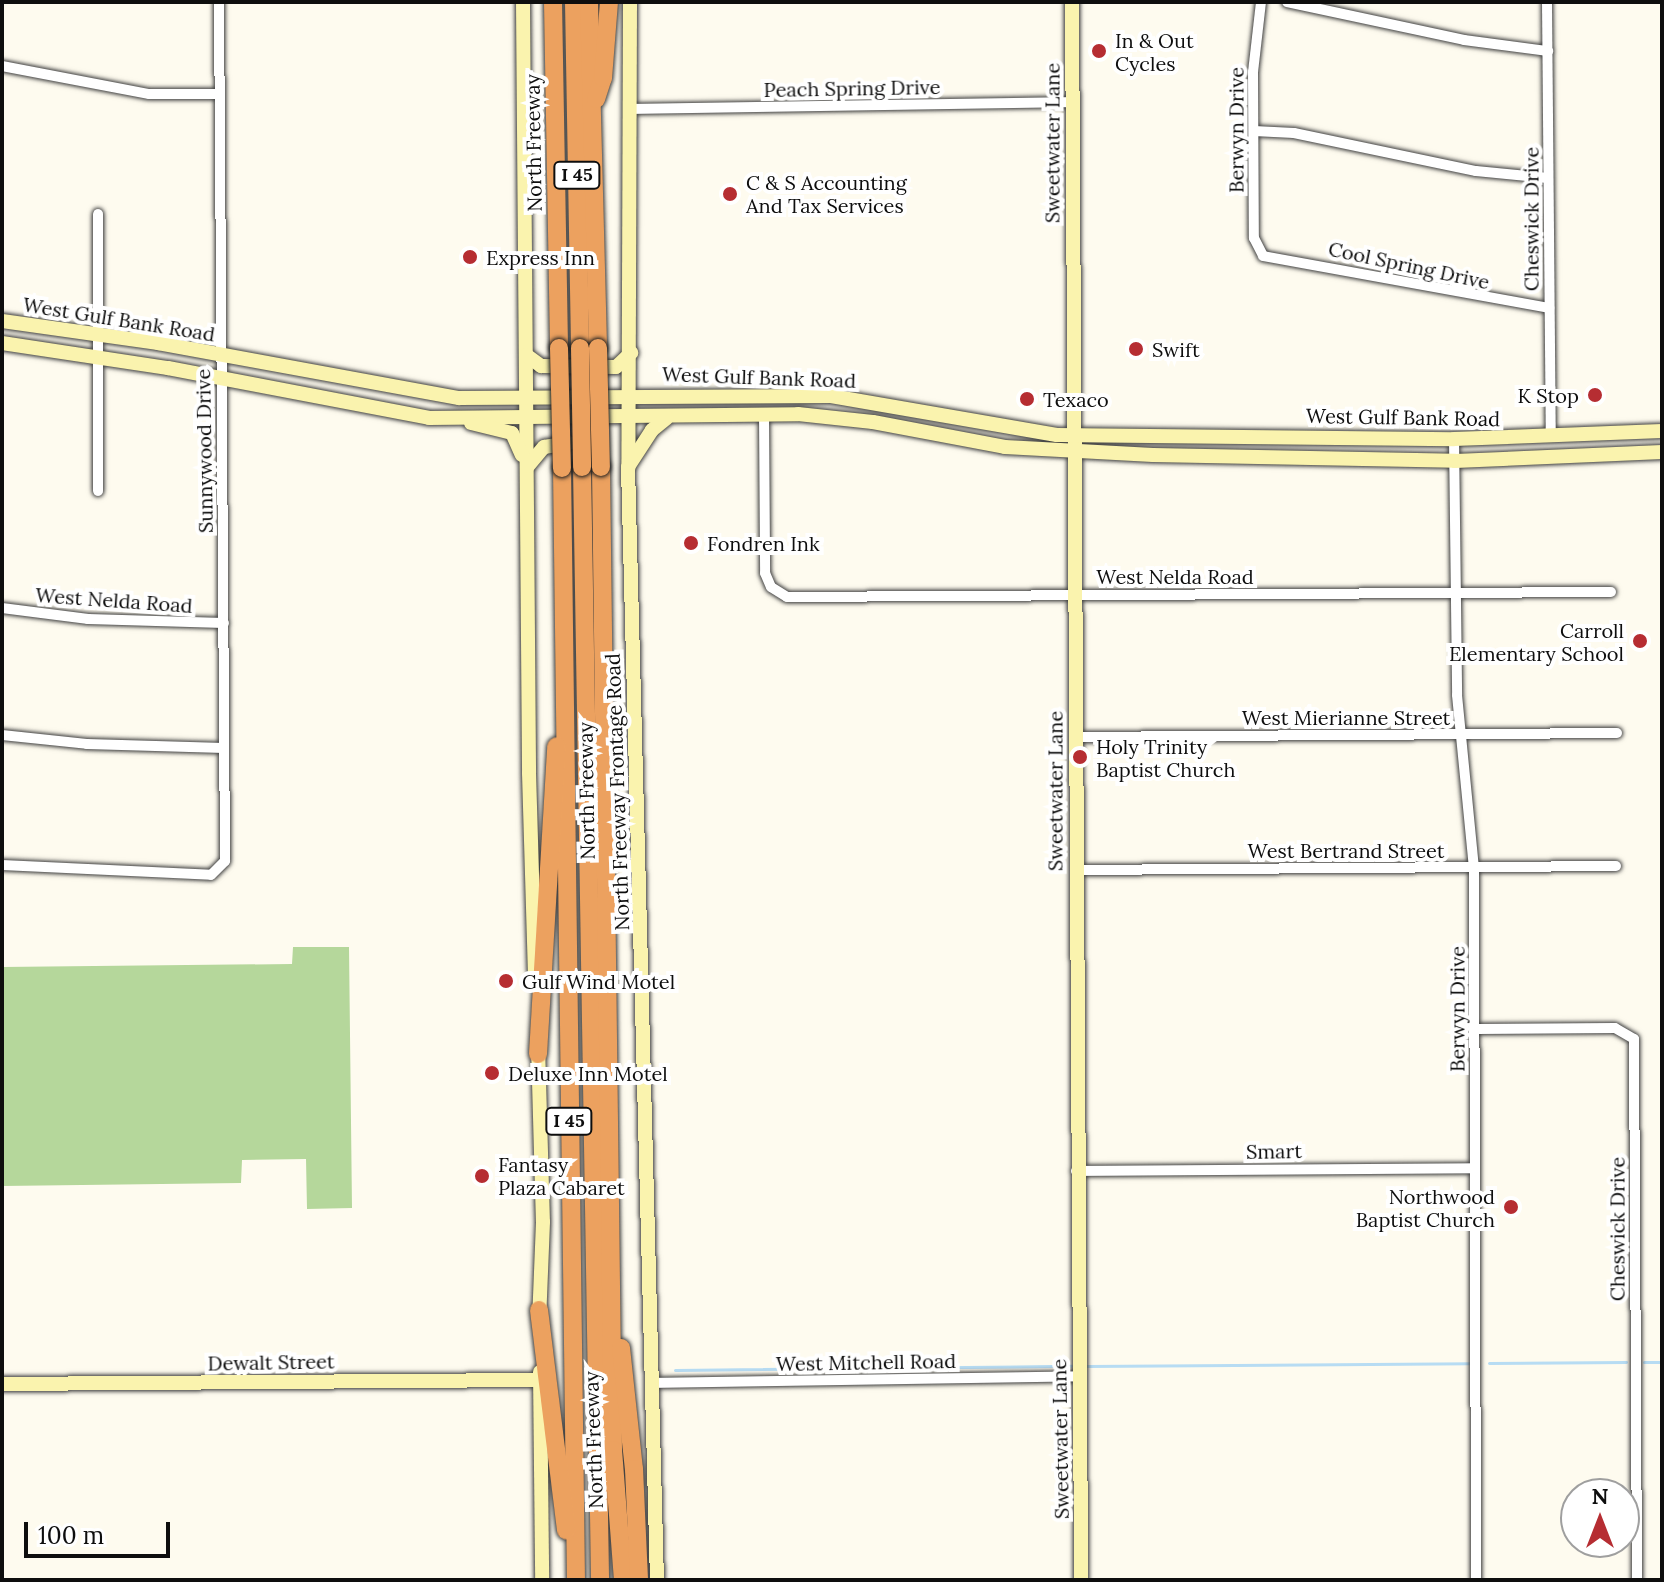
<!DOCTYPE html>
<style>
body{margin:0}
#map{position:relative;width:1664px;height:1582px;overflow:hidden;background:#fefbef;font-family:Lora,serif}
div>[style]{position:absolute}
.forest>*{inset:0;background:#b5d79b}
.stream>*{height:3px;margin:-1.5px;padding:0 1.5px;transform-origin:1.5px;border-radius:1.5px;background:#b7dcf3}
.roads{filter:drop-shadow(0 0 2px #414141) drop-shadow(0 0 2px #414141)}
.street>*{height:10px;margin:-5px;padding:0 5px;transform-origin:5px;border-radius:5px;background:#fff}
.secondary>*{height:14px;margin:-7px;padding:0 7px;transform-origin:7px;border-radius:7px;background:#faf3ae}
.highway>*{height:18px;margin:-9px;padding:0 9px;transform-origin:9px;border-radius:9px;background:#eca15f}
.bridges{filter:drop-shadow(0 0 2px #1f1f1f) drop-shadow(0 0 2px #1f1f1f)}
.highway-bridge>*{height:18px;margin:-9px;padding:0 9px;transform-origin:9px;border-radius:9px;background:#eca15f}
.dots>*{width:22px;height:22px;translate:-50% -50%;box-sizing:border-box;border:4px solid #fff;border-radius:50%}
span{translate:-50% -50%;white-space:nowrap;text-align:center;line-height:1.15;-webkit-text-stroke:8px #fff;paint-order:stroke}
.shield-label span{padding:2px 6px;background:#fff;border:2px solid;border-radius:6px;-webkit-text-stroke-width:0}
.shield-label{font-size:18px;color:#0e0e0e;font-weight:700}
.poi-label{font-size:20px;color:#0e0e0e}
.left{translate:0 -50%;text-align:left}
.right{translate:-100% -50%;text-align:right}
.street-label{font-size:20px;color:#0e0e0e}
.frame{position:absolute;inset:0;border:4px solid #0e0e0e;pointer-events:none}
.north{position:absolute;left:1560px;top:1478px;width:80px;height:80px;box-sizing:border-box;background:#fff;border:2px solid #9f9f9f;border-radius:50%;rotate:0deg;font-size:22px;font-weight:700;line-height:32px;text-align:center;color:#0e0e0e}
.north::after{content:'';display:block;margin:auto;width:28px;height:36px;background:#b62d32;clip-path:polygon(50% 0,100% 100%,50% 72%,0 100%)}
.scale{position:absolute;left:24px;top:1522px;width:146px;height:36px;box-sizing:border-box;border:4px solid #0e0e0e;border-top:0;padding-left:10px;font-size:24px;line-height:28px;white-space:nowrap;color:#0e0e0e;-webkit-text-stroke:6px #fff;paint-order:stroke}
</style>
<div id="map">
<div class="forest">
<i style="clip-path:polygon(293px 947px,349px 947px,352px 1208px,307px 1209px,306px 1159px,242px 1160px,241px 1183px,2px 1186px,2px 967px,292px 964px)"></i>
</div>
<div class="stream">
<i style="left:1644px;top:1362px;width:18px"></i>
<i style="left:1489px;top:1363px;width:137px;rotate:-0.4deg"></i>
<i style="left:1087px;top:1366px;width:384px;rotate:-0.4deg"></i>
<i style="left:675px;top:1370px;width:396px;rotate:-0.6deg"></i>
</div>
<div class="roads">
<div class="street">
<i style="left:1261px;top:2px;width:70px;rotate:96.5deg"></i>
<i style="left:1253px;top:72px;width:166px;rotate:89.7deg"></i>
<i style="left:1254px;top:238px;width:20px;rotate:63deg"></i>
<i style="left:1263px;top:256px;width:291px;rotate:10.3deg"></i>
<i style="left:1287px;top:2px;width:181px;rotate:12.1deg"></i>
<i style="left:1464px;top:40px;width:85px;rotate:7.5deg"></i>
<i style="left:1547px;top:2px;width:434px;rotate:89.5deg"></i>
<i style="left:2px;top:66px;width:150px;rotate:10.8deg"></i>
<i style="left:149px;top:94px;width:71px"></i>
<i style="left:633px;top:109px;width:440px;rotate:-0.9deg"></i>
<i style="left:1254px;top:131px;width:40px;rotate:2.9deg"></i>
<i style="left:1294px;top:133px;width:186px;rotate:11.8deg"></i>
<i style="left:1476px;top:171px;width:72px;rotate:5.6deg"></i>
<i style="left:98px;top:214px;width:277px;rotate:90deg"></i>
<i style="left:764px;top:414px;width:159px;rotate:89.6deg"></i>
<i style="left:765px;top:573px;width:15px;rotate:67deg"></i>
<i style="left:771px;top:587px;width:19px;rotate:32deg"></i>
<i style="left:787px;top:597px;width:824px;rotate:-0.35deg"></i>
<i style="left:1454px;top:439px;width:256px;rotate:89.3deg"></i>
<i style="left:1457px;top:695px;width:173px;rotate:84.4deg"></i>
<i style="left:1474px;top:867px;width:713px;rotate:89.84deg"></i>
<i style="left:2px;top:608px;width:87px;rotate:7.3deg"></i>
<i style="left:88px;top:619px;width:136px;rotate:1.7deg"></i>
<i style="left:2px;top:735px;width:85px;rotate:6deg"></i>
<i style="left:87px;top:744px;width:137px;rotate:1.7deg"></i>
<i style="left:1074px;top:737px;width:543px;rotate:-0.42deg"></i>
<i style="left:2px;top:865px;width:209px;rotate:2.7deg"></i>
<i style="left:211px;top:875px;width:20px;rotate:-45deg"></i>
<i style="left:225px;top:861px;width:859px;rotate:-90.4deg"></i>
<i style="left:1075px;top:870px;width:541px;rotate:-0.42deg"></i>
<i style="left:1477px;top:1029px;width:138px;rotate:-0.4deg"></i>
<i style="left:1615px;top:1028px;width:22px;rotate:30deg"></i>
<i style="left:1634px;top:1039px;width:541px;rotate:89.68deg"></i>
<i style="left:1076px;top:1171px;width:397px;rotate:-0.4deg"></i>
<i style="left:653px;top:1383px;width:426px;rotate:-0.9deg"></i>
</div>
<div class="secondary">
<i style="left:523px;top:2px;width:771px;rotate:89.55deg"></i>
<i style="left:529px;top:773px;width:199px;rotate:88.3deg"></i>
<i style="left:630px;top:2px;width:465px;rotate:90.2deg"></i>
<i style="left:628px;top:467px;width:1113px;rotate:88.51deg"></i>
<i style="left:1072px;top:2px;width:1578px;rotate:89.67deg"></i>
<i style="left:2px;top:321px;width:158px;rotate:8deg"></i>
<i style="left:158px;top:343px;width:306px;rotate:10.4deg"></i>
<i style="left:459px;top:398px;width:372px;rotate:-0.3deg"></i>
<i style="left:831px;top:396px;width:229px;rotate:9.8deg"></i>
<i style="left:1057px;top:435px;width:397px;rotate:0.6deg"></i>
<i style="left:1454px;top:439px;width:208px;rotate:-2.2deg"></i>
<i style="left:2px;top:343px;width:168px;rotate:8.6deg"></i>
<i style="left:168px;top:368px;width:266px;rotate:10.8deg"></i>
<i style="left:429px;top:418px;width:369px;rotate:-0.6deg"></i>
<i style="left:798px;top:414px;width:75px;rotate:6.1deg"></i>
<i style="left:873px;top:422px;width:134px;rotate:10.7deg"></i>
<i style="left:1005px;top:447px;width:148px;rotate:3.1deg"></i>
<i style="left:1153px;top:455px;width:302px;rotate:1.1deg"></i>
<i style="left:1455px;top:461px;width:207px;rotate:-2.5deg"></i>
<i style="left:526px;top:355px;width:19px;rotate:36deg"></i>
<i style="left:541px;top:366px;width:75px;rotate:0.8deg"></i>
<i style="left:616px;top:367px;width:21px;rotate:-43deg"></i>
<i style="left:471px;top:423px;width:42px;rotate:13.7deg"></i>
<i style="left:512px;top:433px;width:24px;rotate:66deg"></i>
<i style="left:528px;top:466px;width:25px;rotate:-50deg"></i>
<i style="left:544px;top:447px;width:25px;rotate:-9deg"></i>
<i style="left:628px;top:467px;width:44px;rotate:-57deg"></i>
<i style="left:652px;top:430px;width:19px;rotate:-39deg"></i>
<i style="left:538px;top:1045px;width:177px;rotate:88.4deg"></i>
<i style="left:543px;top:1222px;width:98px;rotate:92.3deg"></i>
<i style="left:540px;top:1372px;width:208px;rotate:89.4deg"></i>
<i style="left:2px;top:1384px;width:538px;rotate:-0.43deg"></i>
</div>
<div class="highway">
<i style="left:553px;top:2px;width:346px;rotate:89deg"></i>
<i style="left:574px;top:2px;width:346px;rotate:89deg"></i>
<i style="left:589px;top:2px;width:346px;rotate:88.5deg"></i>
<i style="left:596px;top:99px;width:22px;rotate:-72deg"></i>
<i style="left:603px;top:78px;width:76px;rotate:-85.5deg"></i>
<i style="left:582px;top:467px;width:1113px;rotate:89.07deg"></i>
<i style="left:601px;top:467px;width:983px;rotate:89.3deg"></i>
<i style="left:613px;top:1450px;width:130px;rotate:85.6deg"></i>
<i style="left:562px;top:468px;width:1112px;rotate:89.28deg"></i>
<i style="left:538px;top:1054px;width:308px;rotate:-86.6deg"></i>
<i style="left:539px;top:1310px;width:222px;rotate:83deg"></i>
<i style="left:621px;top:1348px;width:122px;rotate:83.9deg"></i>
<i style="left:634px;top:1469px;width:111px;rotate:87.4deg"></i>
</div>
</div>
<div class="bridges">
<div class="highway-bridge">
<i style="left:559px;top:348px;width:120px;rotate:88.6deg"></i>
<i style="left:580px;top:348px;width:119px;rotate:89deg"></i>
<i style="left:598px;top:348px;width:119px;rotate:88.6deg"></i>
</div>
</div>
<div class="dots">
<i style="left:1099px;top:51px;background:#b62d32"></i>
<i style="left:730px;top:194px;background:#b62d32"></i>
<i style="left:470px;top:257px;background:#b62d32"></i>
<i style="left:1136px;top:349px;background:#b62d32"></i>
<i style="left:1595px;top:395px;background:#b62d32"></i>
<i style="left:1027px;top:399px;background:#b62d32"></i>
<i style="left:691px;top:543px;background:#b62d32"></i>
<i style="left:1640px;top:641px;background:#b62d32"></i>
<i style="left:1080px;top:757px;background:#b62d32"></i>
<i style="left:506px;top:981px;background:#b62d32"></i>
<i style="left:492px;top:1073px;background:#b62d32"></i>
<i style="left:482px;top:1176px;background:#b62d32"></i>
<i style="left:1511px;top:1207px;background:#b62d32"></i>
</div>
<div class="shield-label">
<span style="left:577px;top:175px">I 45</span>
<span style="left:569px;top:1121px">I 45</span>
</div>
<div class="poi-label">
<span class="left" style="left:1115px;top:52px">In &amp; Out<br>Cycles</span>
<span class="left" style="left:746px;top:194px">C &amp; S Accounting<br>And Tax Services</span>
<span class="left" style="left:486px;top:257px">Express Inn</span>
<span class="left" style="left:1152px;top:349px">Swift</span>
<span class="right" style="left:1579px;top:395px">K Stop</span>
<span class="left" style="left:1043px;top:399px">Texaco</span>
<span class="left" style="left:707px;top:543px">Fondren Ink</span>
<span class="right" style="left:1624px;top:642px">Carroll<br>Elementary School</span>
<span class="left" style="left:1096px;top:758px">Holy Trinity<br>Baptist Church</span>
<span class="left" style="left:522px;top:981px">Gulf Wind Motel</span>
<span class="left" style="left:508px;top:1073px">Deluxe Inn Motel</span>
<span class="left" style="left:498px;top:1176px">Fantasy<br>Plaza Cabaret</span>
<span class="right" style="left:1495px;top:1208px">Northwood<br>Baptist Church</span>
</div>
<div class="street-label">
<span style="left:852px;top:88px;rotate:-1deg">Peach Spring Drive</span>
<span style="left:1236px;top:130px;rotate:-90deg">Berwyn Drive</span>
<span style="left:533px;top:143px;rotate:-91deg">North Freeway</span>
<span style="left:1052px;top:143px;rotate:-90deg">Sweetwater Lane</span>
<span style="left:1531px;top:219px;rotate:-90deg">Cheswick Drive</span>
<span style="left:1409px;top:265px;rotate:12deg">Cool Spring Drive</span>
<span style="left:119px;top:319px;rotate:9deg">West Gulf Bank Road</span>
<span style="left:759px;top:377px;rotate:2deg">West Gulf Bank Road</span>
<span style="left:1403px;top:417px;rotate:1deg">West Gulf Bank Road</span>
<span style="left:204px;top:451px;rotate:-91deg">Sunnywood Drive</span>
<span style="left:1175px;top:576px">West Nelda Road</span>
<span style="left:114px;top:600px;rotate:4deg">West Nelda Road</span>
<span style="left:1346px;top:717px">West Mierianne Street</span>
<span style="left:586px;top:791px;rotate:-91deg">North Freeway</span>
<span style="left:1055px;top:791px;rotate:-90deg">Sweetwater Lane</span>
<span style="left:617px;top:792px;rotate:-92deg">North Freeway Frontage Road</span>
<span style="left:1346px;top:850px">West Bertrand Street</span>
<span style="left:1457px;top:1009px;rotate:-90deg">Berwyn Drive</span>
<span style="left:1274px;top:1151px;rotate:-1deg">Smart</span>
<span style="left:1617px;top:1229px;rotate:-90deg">Cheswick Drive</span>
<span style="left:271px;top:1362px;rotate:-1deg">Dewalt Street</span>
<span style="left:866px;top:1362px;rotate:-1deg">West Mitchell Road</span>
<span style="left:1060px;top:1439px;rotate:-91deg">Sweetwater Lane</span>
<span style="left:593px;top:1440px;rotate:-92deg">North Freeway</span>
</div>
<div class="frame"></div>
<div class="north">N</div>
<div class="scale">100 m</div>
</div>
